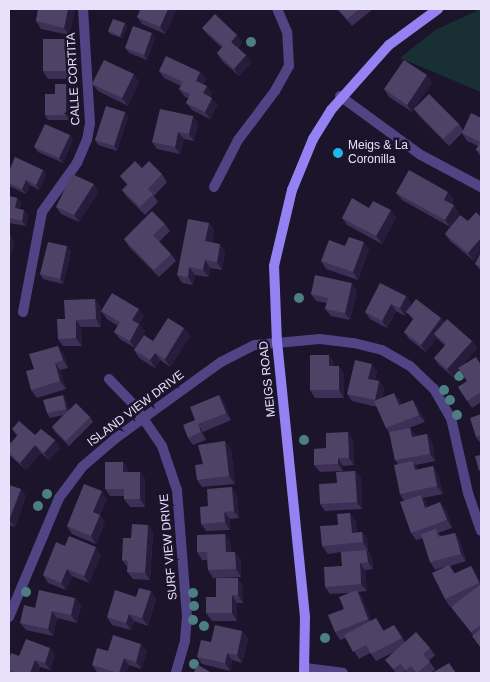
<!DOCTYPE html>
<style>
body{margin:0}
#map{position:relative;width:490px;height:682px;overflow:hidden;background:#1b142a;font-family:Helvetica,sans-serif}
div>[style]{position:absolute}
.green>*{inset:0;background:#183034}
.street>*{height:10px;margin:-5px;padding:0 5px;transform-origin:5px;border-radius:5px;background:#504484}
.secondary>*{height:10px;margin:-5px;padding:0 5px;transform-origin:5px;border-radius:5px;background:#9582f2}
.trees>*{width:10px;height:10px;margin:-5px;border-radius:50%;background:#4b7f83}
.wall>*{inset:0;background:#3d2f56}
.shaded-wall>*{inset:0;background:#281c3d}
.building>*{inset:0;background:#4f4267}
.dots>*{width:14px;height:14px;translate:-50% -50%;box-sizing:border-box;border:2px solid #1b142a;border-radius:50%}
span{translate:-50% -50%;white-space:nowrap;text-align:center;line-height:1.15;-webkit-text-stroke:5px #1b142a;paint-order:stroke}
.street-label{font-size:12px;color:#e8e1fc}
.poi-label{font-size:12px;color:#e8e1fc}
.left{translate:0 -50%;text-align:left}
.frame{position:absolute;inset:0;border:10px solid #e8e1fc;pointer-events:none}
</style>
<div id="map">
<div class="green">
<i style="clip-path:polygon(481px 9px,481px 92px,400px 58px,435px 30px)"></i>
</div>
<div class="street">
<i style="left:340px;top:96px;width:100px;rotate:36.1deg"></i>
<i style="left:421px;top:155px;width:68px;rotate:28.1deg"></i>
<i style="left:214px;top:187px;width:53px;rotate:-62.9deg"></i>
<i style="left:238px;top:140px;width:61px;rotate:-52.9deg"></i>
<i style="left:275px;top:91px;width:29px;rotate:-61deg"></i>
<i style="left:289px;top:66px;width:34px;rotate:-93deg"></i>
<i style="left:287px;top:32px;width:25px;rotate:-113deg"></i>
<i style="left:23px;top:312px;width:102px;rotate:-79.2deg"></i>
<i style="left:42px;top:212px;width:60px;rotate:-54.5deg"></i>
<i style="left:77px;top:163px;width:25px;rotate:-67deg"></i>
<i style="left:87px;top:140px;width:17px;rotate:-80deg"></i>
<i style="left:90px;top:123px;width:114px;rotate:-93.5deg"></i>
<i style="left:109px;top:379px;width:36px;rotate:46deg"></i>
<i style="left:134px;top:405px;width:50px;rotate:55.7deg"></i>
<i style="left:162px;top:446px;width:46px;rotate:71.2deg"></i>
<i style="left:177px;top:490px;width:127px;rotate:85.5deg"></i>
<i style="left:187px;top:617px;width:24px;rotate:95deg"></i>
<i style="left:185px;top:641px;width:33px;rotate:106deg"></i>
<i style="left:9px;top:617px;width:129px;rotate:-67.2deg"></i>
<i style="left:59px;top:498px;width:39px;rotate:-53deg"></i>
<i style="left:82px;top:467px;width:45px;rotate:-40.5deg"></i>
<i style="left:116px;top:438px;width:130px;rotate:-35.9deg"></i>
<i style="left:221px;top:362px;width:38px;rotate:-27deg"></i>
<i style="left:255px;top:345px;width:65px;rotate:-5.3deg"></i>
<i style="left:320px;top:339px;width:34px;rotate:7deg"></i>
<i style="left:354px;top:343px;width:29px;rotate:14deg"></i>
<i style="left:382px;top:350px;width:32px;rotate:30deg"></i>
<i style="left:410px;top:366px;width:33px;rotate:44deg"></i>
<i style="left:434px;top:389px;width:34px;rotate:60deg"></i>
<i style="left:451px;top:418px;width:77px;rotate:77.2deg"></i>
<i style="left:468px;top:493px;width:40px;rotate:71.1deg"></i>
<i style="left:305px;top:668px;width:38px;rotate:7deg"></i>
</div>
<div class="secondary">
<i style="left:304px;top:673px;width:56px;rotate:-89deg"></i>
<i style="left:305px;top:617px;width:275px;rotate:-95.8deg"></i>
<i style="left:277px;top:343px;width:77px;rotate:-92.2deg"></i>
<i style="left:274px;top:266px;width:78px;rotate:-76.7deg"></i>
<i style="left:292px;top:190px;width:55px;rotate:-67.6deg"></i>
<i style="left:313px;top:139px;width:34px;rotate:-58deg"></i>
<i style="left:331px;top:110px;width:87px;rotate:-48.3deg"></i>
<i style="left:389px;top:45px;width:61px;rotate:-36.3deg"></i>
</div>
<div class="trees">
<i style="left:251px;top:42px"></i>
<i style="left:299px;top:298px"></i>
<i style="left:459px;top:376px"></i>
<i style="left:444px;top:390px"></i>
<i style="left:450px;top:400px"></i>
<i style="left:457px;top:415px"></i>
<i style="left:304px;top:440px"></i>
<i style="left:47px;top:494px"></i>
<i style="left:38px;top:506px"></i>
<i style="left:26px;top:592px"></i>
<i style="left:193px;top:593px"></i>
<i style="left:194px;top:606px"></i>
<i style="left:193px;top:620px"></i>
<i style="left:204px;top:626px"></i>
<i style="left:325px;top:638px"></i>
<i style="left:194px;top:664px"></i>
</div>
<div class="wall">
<i style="clip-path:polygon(38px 9px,75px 9px,69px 35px,41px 29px,36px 21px)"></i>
<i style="clip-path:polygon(135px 9px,177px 9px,165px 34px,142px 24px,137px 17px,140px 11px)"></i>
<i style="clip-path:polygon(337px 9px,373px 9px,352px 26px)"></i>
<i style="clip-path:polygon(127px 26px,122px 38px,110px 34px,108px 31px)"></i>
<i style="clip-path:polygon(202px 28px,242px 42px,238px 48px,246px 55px,251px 63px,239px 76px,222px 61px,217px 53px,222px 48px,208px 35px)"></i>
<i style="clip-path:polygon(155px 38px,147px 60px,129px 53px,125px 48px)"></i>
<i style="clip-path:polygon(66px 39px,71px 46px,71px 79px,48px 79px,43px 71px)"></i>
<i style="clip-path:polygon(159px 71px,200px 72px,206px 79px,203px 84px,212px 93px,210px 97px,217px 105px,210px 119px,192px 110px,186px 103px,189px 98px,185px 97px,179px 89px,181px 86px,164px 78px)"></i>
<i style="clip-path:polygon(139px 82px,128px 106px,98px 91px,92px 84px)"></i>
<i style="clip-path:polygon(432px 83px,415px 107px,459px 124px,463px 130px,481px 118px,481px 157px,476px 150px,478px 146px,467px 141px,462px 133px,449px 146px,419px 116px,414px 109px,412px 112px,389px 97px,384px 89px)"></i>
<i style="clip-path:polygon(66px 84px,69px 89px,69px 120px,48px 120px,45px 115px)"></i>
<i style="clip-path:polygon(125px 112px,128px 117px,117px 151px,98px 145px,95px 140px)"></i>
<i style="clip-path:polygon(193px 116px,198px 124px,194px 141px,184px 139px,180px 154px,157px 149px,152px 142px)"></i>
<i style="clip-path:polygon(70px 135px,73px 140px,63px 163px,38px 152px,34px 147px)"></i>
<i style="clip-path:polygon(142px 168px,162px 174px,167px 182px,154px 196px,158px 202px,145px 215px,127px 197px,122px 190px,127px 185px,120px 176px)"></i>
<i style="clip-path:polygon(43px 170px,46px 175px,39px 190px,30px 185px,26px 194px,9px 186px,9px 171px)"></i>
<i style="clip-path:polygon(99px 191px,79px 222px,61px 214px,56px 207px)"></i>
<i style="clip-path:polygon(396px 193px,454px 199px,451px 204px,459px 213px,453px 224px,474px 261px,450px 241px,445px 234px,450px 227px,402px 200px)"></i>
<i style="clip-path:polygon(9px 196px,17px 198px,21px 203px,19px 209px,28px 215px,26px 226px,9px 223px)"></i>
<i style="clip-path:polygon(396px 217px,382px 244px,347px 225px,342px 218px)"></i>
<i style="clip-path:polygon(209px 223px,214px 230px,212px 242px,225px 251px,222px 270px,210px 268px,209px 277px,195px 275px,193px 285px,182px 283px,177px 275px)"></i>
<i style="clip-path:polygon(165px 224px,170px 231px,159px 242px,171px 254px,176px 261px,159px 277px,129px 247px,124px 239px)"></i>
<i style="clip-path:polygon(345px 246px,369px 249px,358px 280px,326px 269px,321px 261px)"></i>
<i style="clip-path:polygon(71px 251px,63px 284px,43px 279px,40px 274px)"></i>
<i style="clip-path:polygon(481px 252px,481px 271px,475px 264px)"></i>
<i style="clip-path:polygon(357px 290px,350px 320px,331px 316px,325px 309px,327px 303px,316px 301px,311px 294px)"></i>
<i style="clip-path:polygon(406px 296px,411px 304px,409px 309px,441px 318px,444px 322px,472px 341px,477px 348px,462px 366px,481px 365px,481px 402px,472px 408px,458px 387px,467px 381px,459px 369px,453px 377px,439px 365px,434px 358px,445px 346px,437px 338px,426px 352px,409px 339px,404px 332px,413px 320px,407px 312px,405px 316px,396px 311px,387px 328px,370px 319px,365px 312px)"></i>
<i style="clip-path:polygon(95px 299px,101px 307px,101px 327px,81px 327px,82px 346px,63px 346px,58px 339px,65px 319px)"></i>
<i style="clip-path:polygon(101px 311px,144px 316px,139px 324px,145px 331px,135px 348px,120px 339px,114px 332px,118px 326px,107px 319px)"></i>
<i style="clip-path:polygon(184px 328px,190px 336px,170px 367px,160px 360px,155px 368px,139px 358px,134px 350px)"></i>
<i style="clip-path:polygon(63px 353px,68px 368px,60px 370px,66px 389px,37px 398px,31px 390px)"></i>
<i style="clip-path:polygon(334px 362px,334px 366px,344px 373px,344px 398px,315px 398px,310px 390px)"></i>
<i style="clip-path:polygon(377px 371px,375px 380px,379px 381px,384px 388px,382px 398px,400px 400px,401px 404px,418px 407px,425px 422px,409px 428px,410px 428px,416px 436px,427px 434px,432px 442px,435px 461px,416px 465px,418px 470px,433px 466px,438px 474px,443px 494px,423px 498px,426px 502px,427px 507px,446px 510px,452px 528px,438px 533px,441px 536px,455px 533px,460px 540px,466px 561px,450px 566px,455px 573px,471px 566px,476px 573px,481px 584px,481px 648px,473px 635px,451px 607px,454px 605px,450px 607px,445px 599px,444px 567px,435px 570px,430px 562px,423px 538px,416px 540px,411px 533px,404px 501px,400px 494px,398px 464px,395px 460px,390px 434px,386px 428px,377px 407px,352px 401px,347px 394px)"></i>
<i style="clip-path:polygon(63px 395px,66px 400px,69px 410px,90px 417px,93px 422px,69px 446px,55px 432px,52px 427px,63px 415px,50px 418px,47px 413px)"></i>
<i style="clip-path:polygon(219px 395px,224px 402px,231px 420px,203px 432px,206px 440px,193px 445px,188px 438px,195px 420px)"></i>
<i style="clip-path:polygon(481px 414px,481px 444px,476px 437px)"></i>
<i style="clip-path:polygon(12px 429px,55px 440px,60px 448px,49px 460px,41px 453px,26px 470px,9px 455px,9px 445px,17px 436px)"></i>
<i style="clip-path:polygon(353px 440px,354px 465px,343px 466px,343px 471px,320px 472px,314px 465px,326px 448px)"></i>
<i style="clip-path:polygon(231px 449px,235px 484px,202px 487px,197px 480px,203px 464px)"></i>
<i style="clip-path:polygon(123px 462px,128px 470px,128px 472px,140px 472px,145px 479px,145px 507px,130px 507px,124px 499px,124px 496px,110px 496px,105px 489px)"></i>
<i style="clip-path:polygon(355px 471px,361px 478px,362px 509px,325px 511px,320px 504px,337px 483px)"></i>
<i style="clip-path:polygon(9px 485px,26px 496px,15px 527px,9px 525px)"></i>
<i style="clip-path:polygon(237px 495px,239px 518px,230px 519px,230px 530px,206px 531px,201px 524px,208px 506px)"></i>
<i style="clip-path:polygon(107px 499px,100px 515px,105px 522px,96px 544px,72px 534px,67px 526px)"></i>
<i style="clip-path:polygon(356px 520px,357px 532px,362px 532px,367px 539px,368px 550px,367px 550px,372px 557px,373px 569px,365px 570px,367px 591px,358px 592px,362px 597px,371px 621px,376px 618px,384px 631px,400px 632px,405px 642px,430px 648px,435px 655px,429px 661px,435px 669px,431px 673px,407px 673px,405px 671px,402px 673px,396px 673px,385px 660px,394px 652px,376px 661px,370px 653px,359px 659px,346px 638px,340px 640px,335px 632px,349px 593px,330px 594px,325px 587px,342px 566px,341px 552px,328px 554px,322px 546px,338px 525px)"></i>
<i style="clip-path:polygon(148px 525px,153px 532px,150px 580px,133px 579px,127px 572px,128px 568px,122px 560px)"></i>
<i style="clip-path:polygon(225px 534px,230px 541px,231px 552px,241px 559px,241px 577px,213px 578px,208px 570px,207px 560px,202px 560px,197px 552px)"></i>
<i style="clip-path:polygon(65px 546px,101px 555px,89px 583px,72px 576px,66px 590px,48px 583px,43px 575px)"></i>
<i style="clip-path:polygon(243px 586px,243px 603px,237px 603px,237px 621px,212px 621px,206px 613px,216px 597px)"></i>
<i style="clip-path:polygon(151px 591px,156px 599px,148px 626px,134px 621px,131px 630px,112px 625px,107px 617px,136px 597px)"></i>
<i style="clip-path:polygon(75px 598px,81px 606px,77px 623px,57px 618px,53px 636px,26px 630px,20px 623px,35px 608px)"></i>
<i style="clip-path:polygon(242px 631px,248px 639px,242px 663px,232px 660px,230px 671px,202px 664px,197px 657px,211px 642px)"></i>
<i style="clip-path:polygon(108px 651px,147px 651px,141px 669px,129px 665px,126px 673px,99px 673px,97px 672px,92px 665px)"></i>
<i style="clip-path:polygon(55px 655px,50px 670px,40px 667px,38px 673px,9px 673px,9px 660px,19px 656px)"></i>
</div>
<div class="shaded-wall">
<i style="clip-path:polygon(68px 9px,75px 9px,69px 35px,64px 28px)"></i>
<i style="clip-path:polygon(168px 9px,177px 9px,165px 34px,160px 27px)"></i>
<i style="clip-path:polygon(125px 23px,127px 26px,122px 38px,120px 36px)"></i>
<i style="clip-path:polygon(152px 33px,155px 38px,147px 60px,144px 55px)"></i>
<i style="clip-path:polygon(237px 35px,242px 42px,236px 49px,231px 42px)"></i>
<i style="clip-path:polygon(66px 39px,71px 46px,71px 79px,66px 71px)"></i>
<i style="clip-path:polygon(246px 55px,251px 63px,239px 76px,234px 69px)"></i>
<i style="clip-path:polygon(200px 72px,206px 79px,201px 88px,196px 81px)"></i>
<i style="clip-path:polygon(134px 74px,139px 82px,128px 106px,122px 98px)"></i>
<i style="clip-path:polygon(427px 75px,432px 83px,412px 112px,407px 105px)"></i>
<i style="clip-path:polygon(66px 84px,69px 89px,69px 120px,66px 115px)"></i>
<i style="clip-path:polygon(207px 86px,212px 93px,208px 101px,203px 93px)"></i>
<i style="clip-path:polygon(212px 98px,217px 105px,210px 119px,205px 112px)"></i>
<i style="clip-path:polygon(125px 112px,128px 117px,117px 151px,114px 146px)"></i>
<i style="clip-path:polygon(193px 116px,198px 124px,194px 141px,189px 134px)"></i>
<i style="clip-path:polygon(178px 132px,184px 139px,180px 154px,175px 147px)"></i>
<i style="clip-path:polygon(70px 135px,73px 140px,63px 163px,59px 158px)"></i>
<i style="clip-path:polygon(43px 170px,46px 175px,39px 190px,36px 185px)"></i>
<i style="clip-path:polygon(26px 180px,30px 185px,26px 194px,22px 189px)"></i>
<i style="clip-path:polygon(94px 184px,99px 191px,79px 222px,74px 215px)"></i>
<i style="clip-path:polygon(448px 192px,454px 199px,449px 207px,444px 200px)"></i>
<i style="clip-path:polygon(17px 198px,21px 203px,18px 213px,15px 208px)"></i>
<i style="clip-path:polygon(454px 205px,459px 213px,451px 228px,445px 220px)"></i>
<i style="clip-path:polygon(24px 210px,28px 215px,26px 226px,22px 221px)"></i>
<i style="clip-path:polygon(391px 210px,396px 217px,382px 244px,376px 236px)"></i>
<i style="clip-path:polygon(209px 223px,214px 230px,211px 249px,205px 241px)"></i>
<i style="clip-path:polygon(11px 237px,15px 242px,9px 261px,9px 245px)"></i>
<i style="clip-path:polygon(481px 238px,481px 251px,474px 261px,468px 253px)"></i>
<i style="clip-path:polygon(364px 242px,369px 249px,358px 280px,353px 272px)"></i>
<i style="clip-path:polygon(220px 244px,225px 251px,222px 270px,217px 262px)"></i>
<i style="clip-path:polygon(67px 246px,71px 251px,63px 284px,60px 279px)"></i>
<i style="clip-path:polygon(205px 260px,210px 268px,209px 277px,203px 270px)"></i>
<i style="clip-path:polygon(189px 267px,195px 275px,193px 285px,188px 277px)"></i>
<i style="clip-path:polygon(352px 283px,357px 290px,350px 320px,345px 313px)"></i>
<i style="clip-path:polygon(406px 296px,411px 304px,405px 316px,400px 308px)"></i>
<i style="clip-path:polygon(95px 299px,101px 307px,101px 327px,96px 319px)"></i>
<i style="clip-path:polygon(391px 304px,396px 311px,387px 328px,382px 321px)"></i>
<i style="clip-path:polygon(139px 309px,144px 316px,139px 324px,145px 331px,135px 348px,130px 341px,132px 320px)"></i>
<i style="clip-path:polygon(441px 318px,446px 326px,434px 334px,437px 338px,426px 352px,421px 345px)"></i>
<i style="clip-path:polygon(76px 320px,81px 327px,82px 346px,76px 338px)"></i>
<i style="clip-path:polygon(184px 328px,190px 336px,170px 367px,165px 359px)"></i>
<i style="clip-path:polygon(472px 341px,477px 348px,453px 377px,447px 369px)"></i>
<i style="clip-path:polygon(58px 346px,63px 353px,68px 368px,63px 360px)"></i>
<i style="clip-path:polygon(155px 353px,160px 360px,155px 368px,150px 360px)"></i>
<i style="clip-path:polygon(329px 355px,334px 362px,334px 373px,329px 366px)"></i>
<i style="clip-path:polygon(55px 363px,60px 370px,66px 389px,60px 381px)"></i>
<i style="clip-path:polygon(372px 364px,377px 371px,373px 386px,368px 379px)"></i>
<i style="clip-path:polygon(339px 366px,344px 373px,344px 398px,339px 390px)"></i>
<i style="clip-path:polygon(379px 381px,384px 388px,380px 407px,375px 400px)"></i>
<i style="clip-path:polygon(394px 393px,400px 400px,404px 413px,399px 405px)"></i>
<i style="clip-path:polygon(63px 395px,66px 400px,70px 414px,66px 409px)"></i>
<i style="clip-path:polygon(219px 395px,224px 402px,231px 420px,226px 413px)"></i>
<i style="clip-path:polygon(413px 400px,418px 407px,425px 422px,419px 415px)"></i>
<i style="clip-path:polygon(198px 424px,203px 432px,206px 440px,201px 432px)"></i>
<i style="clip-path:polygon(410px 428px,416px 435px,417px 444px,412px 437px)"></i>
<i style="clip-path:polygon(348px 432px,353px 440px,354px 465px,349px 458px)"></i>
<i style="clip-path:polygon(427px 434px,432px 442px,435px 461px,430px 454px)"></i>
<i style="clip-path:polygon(55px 440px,60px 448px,49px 460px,44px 453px)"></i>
<i style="clip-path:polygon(225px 441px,231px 449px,235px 484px,229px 476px)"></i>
<i style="clip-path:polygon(35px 445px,41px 453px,26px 470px,20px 463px)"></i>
<i style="clip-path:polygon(338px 458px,343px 466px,343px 471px,338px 464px)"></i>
<i style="clip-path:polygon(413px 461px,418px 469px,420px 478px,415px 470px)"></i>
<i style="clip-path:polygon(123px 462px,128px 470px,128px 479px,123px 472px)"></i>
<i style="clip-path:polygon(433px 466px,438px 474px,443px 494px,437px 486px)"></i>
<i style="clip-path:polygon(355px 471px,361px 478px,362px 509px,357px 502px)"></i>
<i style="clip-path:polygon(140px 472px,145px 479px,145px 507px,140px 499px)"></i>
<i style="clip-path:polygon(232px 487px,237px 495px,239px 518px,234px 511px)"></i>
<i style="clip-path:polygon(21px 489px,26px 496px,15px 527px,9px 520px)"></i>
<i style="clip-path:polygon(102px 491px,107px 499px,100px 515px,105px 522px,96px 544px,91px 536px,93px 512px)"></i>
<i style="clip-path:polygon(421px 495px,426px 502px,430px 515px,425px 508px)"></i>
<i style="clip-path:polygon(440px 502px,446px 510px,452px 528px,447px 520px)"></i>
<i style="clip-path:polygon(224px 512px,230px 519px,230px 530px,225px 522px)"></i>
<i style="clip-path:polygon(350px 513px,356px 520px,358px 540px,352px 533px)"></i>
<i style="clip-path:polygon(148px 525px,153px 532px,150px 580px,145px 573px)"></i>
<i style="clip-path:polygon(362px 532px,367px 539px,368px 550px,363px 542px)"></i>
<i style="clip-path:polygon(455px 533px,460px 540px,466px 561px,461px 554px)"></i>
<i style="clip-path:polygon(225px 534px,230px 541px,231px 560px,226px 552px)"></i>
<i style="clip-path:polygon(96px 547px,101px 555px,89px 583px,84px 576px)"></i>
<i style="clip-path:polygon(366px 550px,372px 557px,373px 569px,368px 562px)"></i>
<i style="clip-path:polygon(235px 552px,241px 559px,241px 577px,236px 569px)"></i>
<i style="clip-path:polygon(360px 563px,365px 570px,367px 591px,361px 584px)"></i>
<i style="clip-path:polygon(471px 566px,476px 573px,481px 584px,481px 586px)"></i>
<i style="clip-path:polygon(67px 569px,72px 576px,66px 590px,61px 583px)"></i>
<i style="clip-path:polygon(238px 578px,243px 586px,243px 603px,238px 595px)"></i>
<i style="clip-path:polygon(357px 590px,362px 597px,374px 627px,368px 619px)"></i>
<i style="clip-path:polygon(151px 591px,156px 599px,148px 626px,142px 618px)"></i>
<i style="clip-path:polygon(232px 595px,237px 603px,237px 621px,232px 613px)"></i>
<i style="clip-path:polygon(75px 598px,81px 606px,77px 623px,71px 615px)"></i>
<i style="clip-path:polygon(52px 611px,57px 618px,53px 636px,48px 629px)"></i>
<i style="clip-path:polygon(129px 614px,134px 621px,131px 630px,126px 623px)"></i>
<i style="clip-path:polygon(394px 625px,400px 632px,407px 645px,402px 638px)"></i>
<i style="clip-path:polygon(242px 631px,248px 639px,242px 663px,237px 655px)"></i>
<i style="clip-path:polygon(141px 644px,147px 651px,141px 669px,136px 662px)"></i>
<i style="clip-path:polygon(50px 648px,55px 655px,50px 670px,45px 663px)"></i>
<i style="clip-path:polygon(227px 653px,232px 660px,230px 671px,225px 663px)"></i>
<i style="clip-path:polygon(124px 658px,129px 665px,126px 673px,119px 673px)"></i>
<i style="clip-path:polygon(35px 660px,40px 667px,38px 673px,30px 673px)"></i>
</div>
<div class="building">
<i style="clip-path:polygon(38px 9px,68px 9px,64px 28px,36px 21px)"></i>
<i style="clip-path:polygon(141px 9px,168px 9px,160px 27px,137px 17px)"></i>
<i style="clip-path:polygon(338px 9px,359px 9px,347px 19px)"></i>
<i style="clip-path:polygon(215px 14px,237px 35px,231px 42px,246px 55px,234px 69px,217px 53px,223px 46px,202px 28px)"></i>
<i style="clip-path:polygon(113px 19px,125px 23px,120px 36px,108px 31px)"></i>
<i style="clip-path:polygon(133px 26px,152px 33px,144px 55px,125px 48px)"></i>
<i style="clip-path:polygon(43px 39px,66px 39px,66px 71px,43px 71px)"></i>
<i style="clip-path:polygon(166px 56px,200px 72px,196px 81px,207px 86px,203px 93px,212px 98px,205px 112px,186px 103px,190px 94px,179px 89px,183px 82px,159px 71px)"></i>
<i style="clip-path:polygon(104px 60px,134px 74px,122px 98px,92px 84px)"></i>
<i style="clip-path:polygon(404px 60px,427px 75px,407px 105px,384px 89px)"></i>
<i style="clip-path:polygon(55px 84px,66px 84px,66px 115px,45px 115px,45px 94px,55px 94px)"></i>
<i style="clip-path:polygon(429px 94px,459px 124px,443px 139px,414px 109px)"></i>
<i style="clip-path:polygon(106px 106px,125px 112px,114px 146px,95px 140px)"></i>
<i style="clip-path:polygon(160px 109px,193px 116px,189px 134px,178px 132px,175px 147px,152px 142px)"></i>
<i style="clip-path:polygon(471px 113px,481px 118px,481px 152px,476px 150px,480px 142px,462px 133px)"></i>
<i style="clip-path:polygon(45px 124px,70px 135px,59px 158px,34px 147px)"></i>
<i style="clip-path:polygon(15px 157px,43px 170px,36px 185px,26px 180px,22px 189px,9px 183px,9px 171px)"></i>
<i style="clip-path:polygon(135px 161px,142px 168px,149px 161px,162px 174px,148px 189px,153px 194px,140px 207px,122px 190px,128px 184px,120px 176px)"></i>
<i style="clip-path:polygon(409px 170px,448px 192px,444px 200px,454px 205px,445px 220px,396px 193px)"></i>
<i style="clip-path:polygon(72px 174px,94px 184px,74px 215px,56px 207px)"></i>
<i style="clip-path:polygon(9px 196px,17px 198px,15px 208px,24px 210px,22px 221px,9px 218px)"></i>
<i style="clip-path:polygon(352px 198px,369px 208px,373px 201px,391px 210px,376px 236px,342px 218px)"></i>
<i style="clip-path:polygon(152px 211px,165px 224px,153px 235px,171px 254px,154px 270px,124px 239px)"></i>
<i style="clip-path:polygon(476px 212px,481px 217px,481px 238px,468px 253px,445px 234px,460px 215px,468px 221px)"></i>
<i style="clip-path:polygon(188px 219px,209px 223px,205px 241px,220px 244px,217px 262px,205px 260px,203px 270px,189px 267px,188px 277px,177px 275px)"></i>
<i style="clip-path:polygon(9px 236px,11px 237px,9px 245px)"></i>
<i style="clip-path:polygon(349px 237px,364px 242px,353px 272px,321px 261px,329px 240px,345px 246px)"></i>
<i style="clip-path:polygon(48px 242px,67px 246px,60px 279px,40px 274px)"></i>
<i style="clip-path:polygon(481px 252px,481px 267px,475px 264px)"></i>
<i style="clip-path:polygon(315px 275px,352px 283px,345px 313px,325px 309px,328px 298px,311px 294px)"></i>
<i style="clip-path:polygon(380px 283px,406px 296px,400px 308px,391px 304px,382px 321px,365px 312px)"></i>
<i style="clip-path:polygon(112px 293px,139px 309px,132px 320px,139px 324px,130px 341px,114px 332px,120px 322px,101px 311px)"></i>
<i style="clip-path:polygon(95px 299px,96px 319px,76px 320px,76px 338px,58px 339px,57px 319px,65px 319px,64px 300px)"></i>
<i style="clip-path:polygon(416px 299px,441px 318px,421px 345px,404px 332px,414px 318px,406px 312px)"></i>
<i style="clip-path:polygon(168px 318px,184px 328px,165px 359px,155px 353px,150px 360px,134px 350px,144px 335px,153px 341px)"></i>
<i style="clip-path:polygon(447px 319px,472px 341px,447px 369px,434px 358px,446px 344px,434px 334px)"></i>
<i style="clip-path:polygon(58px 346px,63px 360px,55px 363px,60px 381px,31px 390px,26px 371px,34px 369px,29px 354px)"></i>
<i style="clip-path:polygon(310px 355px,329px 355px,329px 366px,339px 366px,339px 390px,310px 390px)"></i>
<i style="clip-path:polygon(476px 357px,481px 365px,481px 392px,467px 401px,458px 387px,467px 381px,458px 368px)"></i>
<i style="clip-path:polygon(355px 360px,372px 364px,368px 379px,379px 381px,375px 400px,347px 394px)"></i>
<i style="clip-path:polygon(394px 393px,399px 405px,413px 400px,419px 415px,386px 428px,374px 401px)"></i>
<i style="clip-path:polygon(63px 395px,66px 409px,47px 413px,43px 400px)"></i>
<i style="clip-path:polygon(219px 395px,226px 413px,198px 424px,201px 432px,188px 438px,183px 425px,195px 420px,190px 407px)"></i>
<i style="clip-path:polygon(76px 403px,90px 417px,66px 441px,52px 427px)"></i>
<i style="clip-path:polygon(481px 414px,481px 435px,476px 437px,470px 418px)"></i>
<i style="clip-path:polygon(19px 421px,35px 435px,41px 429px,55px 440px,44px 453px,35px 445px,20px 463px,9px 453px,9px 445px,18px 435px,12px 429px)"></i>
<i style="clip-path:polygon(410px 428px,412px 437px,427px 434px,430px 454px,395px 460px,389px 432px)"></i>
<i style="clip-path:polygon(348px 432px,349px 458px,338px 458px,338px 464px,314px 465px,314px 449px,326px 448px,326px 433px)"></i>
<i style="clip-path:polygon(225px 441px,229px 476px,197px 480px,195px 465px,203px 464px,198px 445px)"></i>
<i style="clip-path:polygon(481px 455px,481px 470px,479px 471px,475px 456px)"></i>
<i style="clip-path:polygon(413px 461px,415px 470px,433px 466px,437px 486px,400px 494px,394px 465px)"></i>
<i style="clip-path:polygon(105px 462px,123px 462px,123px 472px,140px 472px,140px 499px,124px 499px,124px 489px,105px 489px)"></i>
<i style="clip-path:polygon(355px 471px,357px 502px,320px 504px,319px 484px,337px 483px,336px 472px)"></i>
<i style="clip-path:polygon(84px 484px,102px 491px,93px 512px,100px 515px,91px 536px,67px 526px)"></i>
<i style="clip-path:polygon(9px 485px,21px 489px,9px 520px)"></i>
<i style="clip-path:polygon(232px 487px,234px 511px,224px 512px,225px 522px,201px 524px,200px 507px,208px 506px,207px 489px)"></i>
<i style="clip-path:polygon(421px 495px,425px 508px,440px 502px,447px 520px,411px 533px,400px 502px)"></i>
<i style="clip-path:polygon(350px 513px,352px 533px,362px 532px,363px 542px,322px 546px,320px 526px,338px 525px,337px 514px)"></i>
<i style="clip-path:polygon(132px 524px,148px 525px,145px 573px,127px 572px,128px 561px,122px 560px,123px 538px,131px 538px)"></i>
<i style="clip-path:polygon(436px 529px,438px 537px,455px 533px,461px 554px,430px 562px,421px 534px)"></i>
<i style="clip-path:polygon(225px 534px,226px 552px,235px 552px,236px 569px,208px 570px,207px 552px,197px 552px,197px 535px)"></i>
<i style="clip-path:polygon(69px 536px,96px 547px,84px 576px,67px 569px,61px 583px,43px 575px,56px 542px,65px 546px)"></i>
<i style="clip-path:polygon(366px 550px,368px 562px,360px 563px,361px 584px,325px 587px,324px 567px,342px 566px,341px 552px)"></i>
<i style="clip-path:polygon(449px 565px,454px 574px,471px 566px,479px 583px,445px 599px,432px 573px)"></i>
<i style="clip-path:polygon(216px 578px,238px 578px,238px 595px,232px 595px,232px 613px,206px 613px,206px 597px,216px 597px)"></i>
<i style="clip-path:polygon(481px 584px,481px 609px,479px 611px,481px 613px,481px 625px,471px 632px,451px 607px)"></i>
<i style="clip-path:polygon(139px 588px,151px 591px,142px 618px,129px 614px,126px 623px,107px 617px,115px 590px,136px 597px)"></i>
<i style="clip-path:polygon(39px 590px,75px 598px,71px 615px,52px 611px,48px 629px,20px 623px,24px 605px,35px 608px)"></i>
<i style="clip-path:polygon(357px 590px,368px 619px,335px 632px,328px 615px,344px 609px,339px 597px)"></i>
<i style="clip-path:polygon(376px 618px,383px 631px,394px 625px,402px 638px,371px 654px,366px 645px,353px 652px,344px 635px)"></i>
<i style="clip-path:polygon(215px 625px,242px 631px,237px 655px,227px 653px,225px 663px,197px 657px,201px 640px,211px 642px)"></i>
<i style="clip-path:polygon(481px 629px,481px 648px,472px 636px)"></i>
<i style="clip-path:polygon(416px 632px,430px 648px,423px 654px,430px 662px,417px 673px,411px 666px,406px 670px,400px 664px,394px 669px,385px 660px)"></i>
<i style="clip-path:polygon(113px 635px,141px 644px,136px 662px,124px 658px,119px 673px,92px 665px,97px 648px,108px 651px)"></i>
<i style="clip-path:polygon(26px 639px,50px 648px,45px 663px,35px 660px,30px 673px,17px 673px,9px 670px,9px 660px,11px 653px,19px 656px)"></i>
<i style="clip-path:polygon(449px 663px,456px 673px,432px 673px)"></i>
<i style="clip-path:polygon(198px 665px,212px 673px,193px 673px)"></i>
</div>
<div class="dots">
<i style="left:338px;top:153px;background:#21b6e8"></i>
</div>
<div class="street-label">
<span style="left:74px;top:79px;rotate:-93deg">CALLE CORTITA</span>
<span style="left:268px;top:379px;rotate:-96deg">MEIGS ROAD</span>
<span style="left:136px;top:409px;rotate:-37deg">ISLAND VIEW DRIVE</span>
<span style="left:169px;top:547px;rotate:-95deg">SURF VIEW DRIVE</span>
</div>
<div class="poi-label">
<span class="left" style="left:348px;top:153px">Meigs &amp; La<br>Coronilla</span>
</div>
<div class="frame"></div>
</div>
